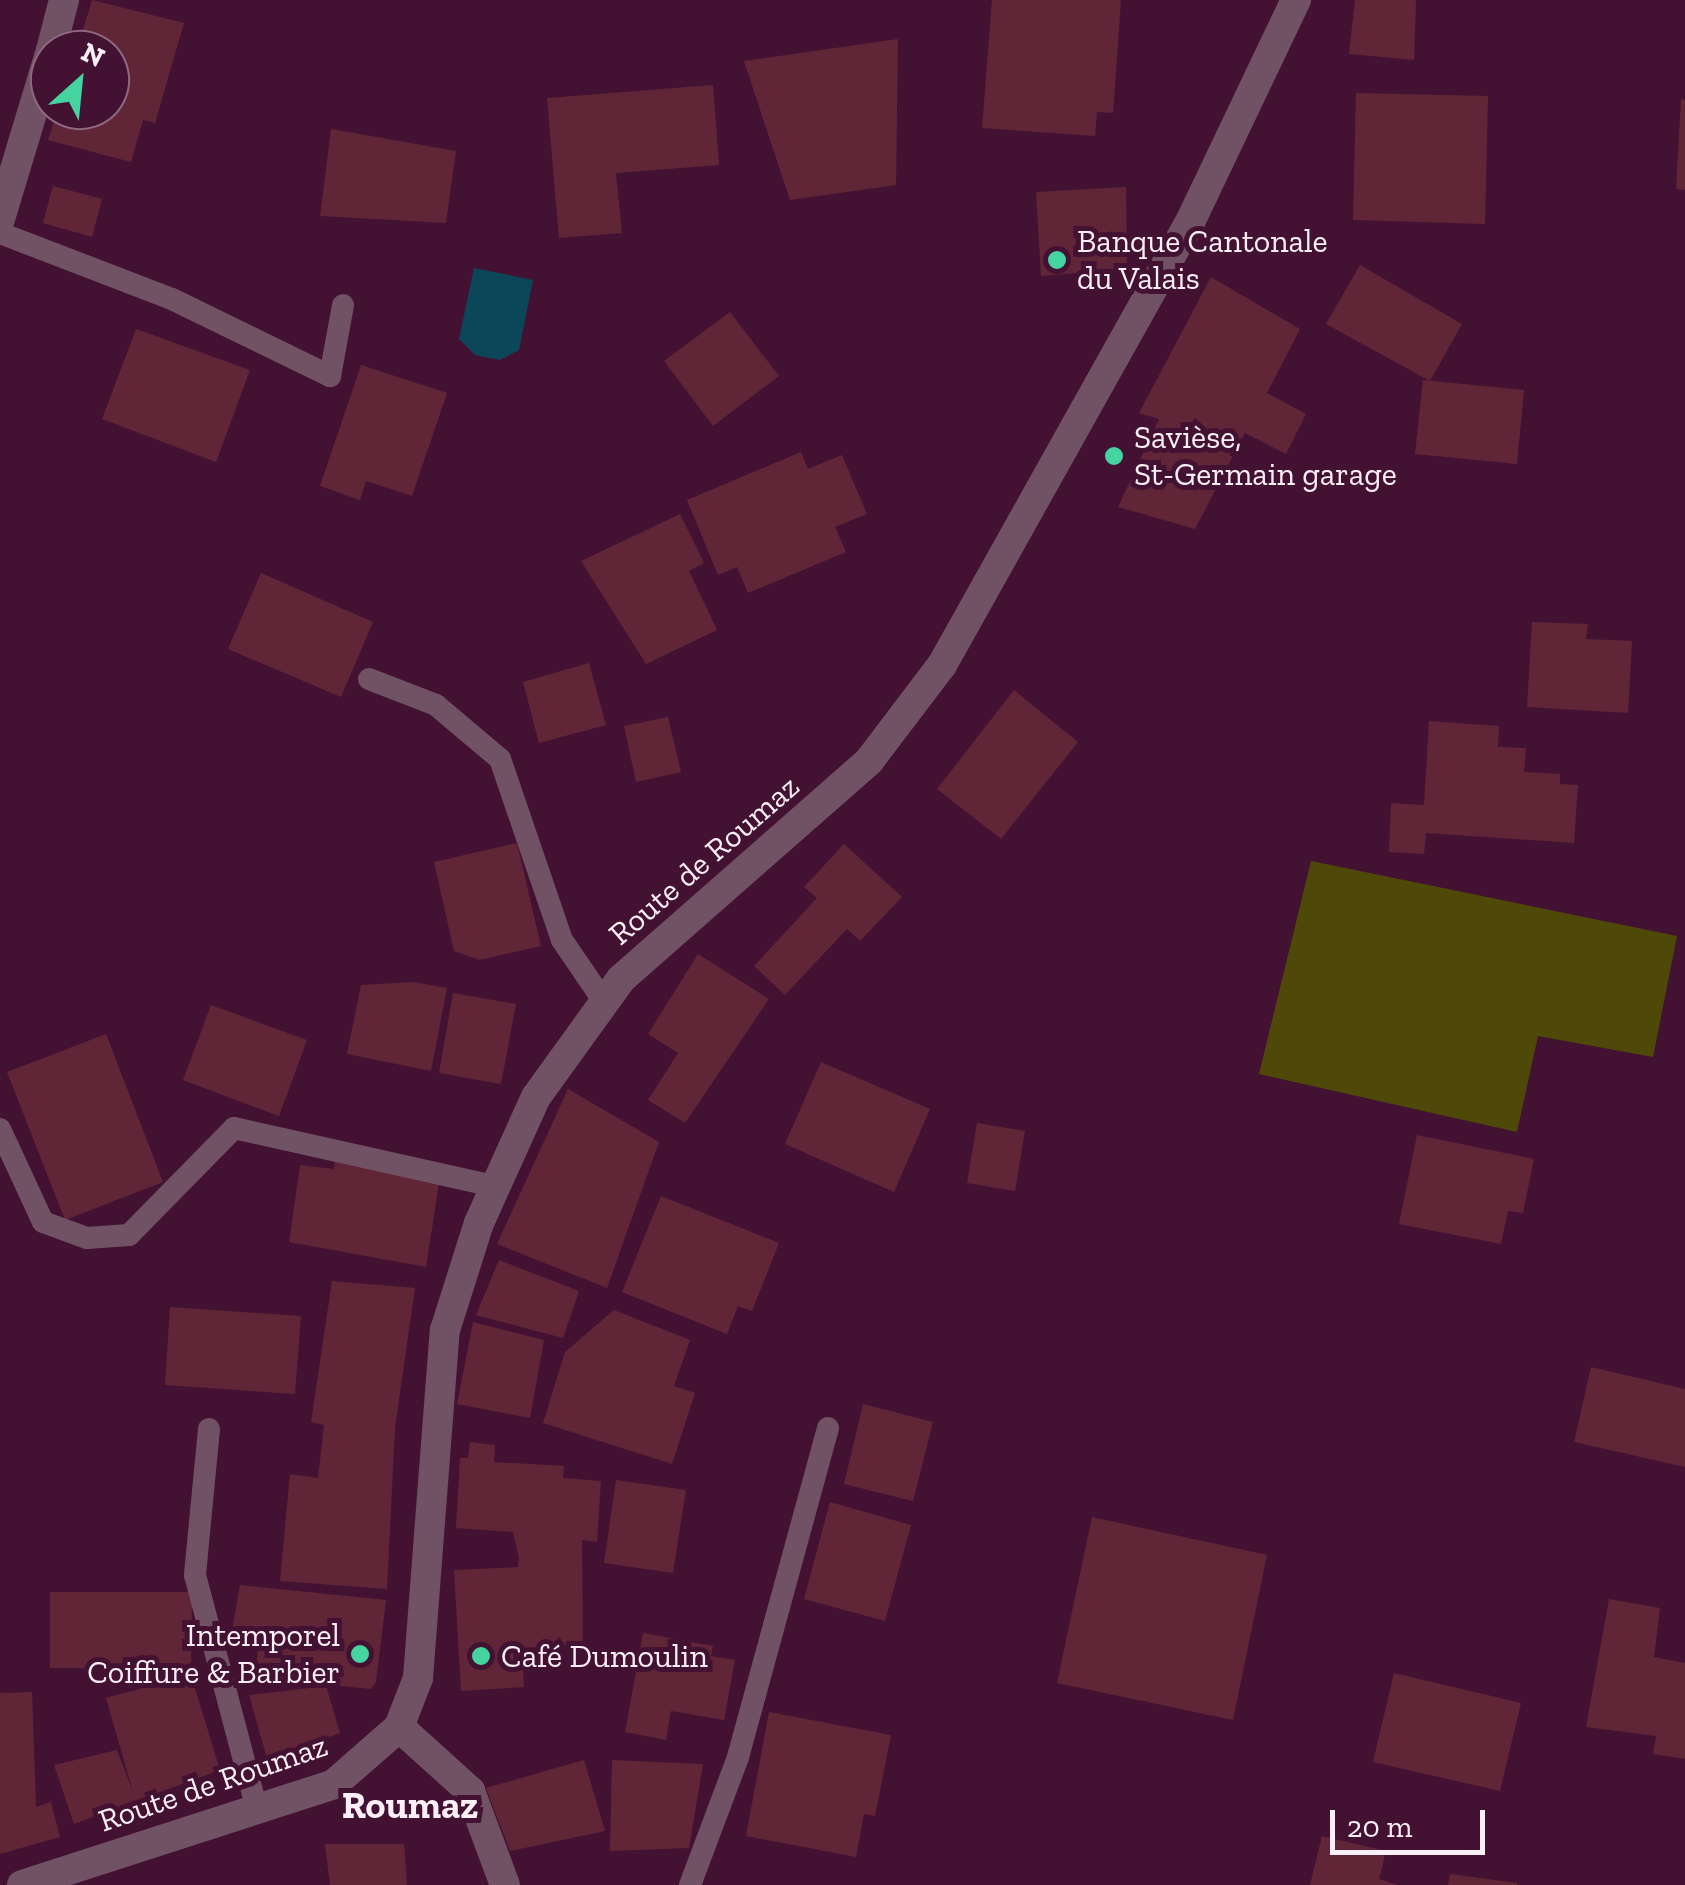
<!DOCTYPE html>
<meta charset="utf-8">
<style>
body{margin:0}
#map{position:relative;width:1685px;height:1885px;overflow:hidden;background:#431232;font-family:"Zilla Slab",serif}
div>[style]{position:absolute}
.green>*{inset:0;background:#4e4909}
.water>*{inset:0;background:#0b4759}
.building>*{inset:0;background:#602637}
.service>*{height:22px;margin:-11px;padding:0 11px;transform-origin:11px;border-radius:11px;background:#715264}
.minor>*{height:30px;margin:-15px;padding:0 15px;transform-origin:15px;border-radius:15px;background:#715264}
.tertiary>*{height:30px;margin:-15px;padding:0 15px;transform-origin:15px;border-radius:15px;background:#715264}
.dots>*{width:28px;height:28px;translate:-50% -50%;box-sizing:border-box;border:5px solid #431232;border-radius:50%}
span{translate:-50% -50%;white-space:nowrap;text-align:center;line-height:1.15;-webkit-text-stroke:10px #431232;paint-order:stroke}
.poi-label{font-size:32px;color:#fceff6}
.left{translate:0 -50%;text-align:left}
.right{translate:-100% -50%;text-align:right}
.street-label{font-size:32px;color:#fceff6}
.quarter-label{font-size:38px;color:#fceff6;font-weight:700}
.north{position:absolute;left:30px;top:30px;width:100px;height:100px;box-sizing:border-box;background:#431232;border:2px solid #8d6a80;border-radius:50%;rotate:27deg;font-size:28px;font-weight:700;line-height:40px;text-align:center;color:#fceff6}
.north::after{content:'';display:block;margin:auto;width:35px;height:45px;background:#45d49f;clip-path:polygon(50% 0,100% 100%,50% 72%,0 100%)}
.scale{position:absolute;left:1330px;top:1810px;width:155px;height:45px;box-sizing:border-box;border:5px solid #fceff6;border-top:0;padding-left:12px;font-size:30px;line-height:35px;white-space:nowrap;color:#fceff6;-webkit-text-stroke:8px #431232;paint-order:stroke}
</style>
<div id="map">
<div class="green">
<i style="clip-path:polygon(1311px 861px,1677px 936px,1653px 1057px,1538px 1036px,1517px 1132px,1259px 1074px)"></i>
</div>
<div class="water">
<i style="clip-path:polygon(474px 268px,533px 280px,519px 350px,500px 360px,475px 355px,459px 339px)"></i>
</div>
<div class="building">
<i style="clip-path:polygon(92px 0,184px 23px,155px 123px,143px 120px,131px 162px,48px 140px,58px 110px,110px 110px,110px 50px,77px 50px)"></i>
<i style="clip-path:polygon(992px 0,1121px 0,1113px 113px,1097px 112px,1095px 136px,982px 128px)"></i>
<i style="clip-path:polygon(1355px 0,1416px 0,1414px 60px,1349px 54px)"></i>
<i style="clip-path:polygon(898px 39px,896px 185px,790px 200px,744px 61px)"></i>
<i style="clip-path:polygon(713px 85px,719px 165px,616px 173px,622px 233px,559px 238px,547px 98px)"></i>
<i style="clip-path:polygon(1356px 93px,1488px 96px,1485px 224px,1353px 220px)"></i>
<i style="clip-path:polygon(1681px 99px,1685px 100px,1685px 190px,1676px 189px)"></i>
<i style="clip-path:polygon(331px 129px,456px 151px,446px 223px,320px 216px)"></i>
<i style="clip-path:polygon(53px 186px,102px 199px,92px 237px,43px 223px)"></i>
<i style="clip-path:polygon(1126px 187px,1127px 269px,1041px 276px,1036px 192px)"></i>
<i style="clip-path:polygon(1360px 265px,1462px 324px,1430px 381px,1326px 324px)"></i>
<i style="clip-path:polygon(1211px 277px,1300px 329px,1267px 393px,1306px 414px,1286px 454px,1245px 433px,1195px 529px,1118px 507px,1159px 419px,1139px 413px)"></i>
<i style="clip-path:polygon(730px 312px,779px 376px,713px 426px,664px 361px)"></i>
<i style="clip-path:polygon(136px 329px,250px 370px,216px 462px,102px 419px)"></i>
<i style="clip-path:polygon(361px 365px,447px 393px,412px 496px,366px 481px,360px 500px,320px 486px)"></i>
<i style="clip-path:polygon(1423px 380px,1524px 390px,1517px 464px,1415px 454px)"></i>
<i style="clip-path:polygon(801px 452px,808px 469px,842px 455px,867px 514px,835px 527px,846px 552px,748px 593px,737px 567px,718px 575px,687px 500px)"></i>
<i style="clip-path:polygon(680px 514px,704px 563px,689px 571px,717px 630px,646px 664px,581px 561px)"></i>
<i style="clip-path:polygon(261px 573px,373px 622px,341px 697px,228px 649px)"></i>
<i style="clip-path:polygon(1532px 622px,1588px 624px,1586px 639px,1632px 641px,1628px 713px,1527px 707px)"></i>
<i style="clip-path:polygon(589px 663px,606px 725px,539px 743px,523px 682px)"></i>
<i style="clip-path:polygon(1014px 690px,1078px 742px,1001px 839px,937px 789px)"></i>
<i style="clip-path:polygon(668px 717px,681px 772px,636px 782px,624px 726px)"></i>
<i style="clip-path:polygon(1429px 721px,1499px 726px,1498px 747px,1526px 748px,1524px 772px,1560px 774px,1560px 784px,1578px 785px,1574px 843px,1426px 833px,1424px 854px,1389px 852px,1391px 803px,1424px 805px)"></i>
<i style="clip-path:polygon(517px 843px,541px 946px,480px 960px,454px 951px,434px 862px)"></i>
<i style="clip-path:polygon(844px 844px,902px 897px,860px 941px,847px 929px,785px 995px,754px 966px,817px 898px,804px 887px)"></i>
<i style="clip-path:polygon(698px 954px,769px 999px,685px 1123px,648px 1100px,678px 1053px,648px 1034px)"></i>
<i style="clip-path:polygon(413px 982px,447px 988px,431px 1071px,347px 1054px,361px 985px)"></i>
<i style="clip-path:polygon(453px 993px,516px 1004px,501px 1084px,439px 1073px)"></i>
<i style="clip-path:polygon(211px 1005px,307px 1040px,279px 1116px,183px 1080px)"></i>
<i style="clip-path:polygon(106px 1034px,163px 1182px,65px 1220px,7px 1072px)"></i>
<i style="clip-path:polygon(821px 1062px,930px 1109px,894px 1192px,785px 1144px)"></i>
<i style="clip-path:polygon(568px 1089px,659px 1142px,607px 1288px,497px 1244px)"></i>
<i style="clip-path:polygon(977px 1123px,1025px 1131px,1015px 1191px,967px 1183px)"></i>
<i style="clip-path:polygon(1417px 1135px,1534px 1159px,1523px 1213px,1508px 1211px,1501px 1244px,1399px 1224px)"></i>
<i style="clip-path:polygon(335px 1161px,440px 1177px,426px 1267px,289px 1242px,300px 1165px,334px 1169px)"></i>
<i style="clip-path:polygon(661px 1196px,779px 1243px,752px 1311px,738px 1306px,727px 1334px,622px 1292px)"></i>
<i style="clip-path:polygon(499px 1260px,579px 1291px,563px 1338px,476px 1315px)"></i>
<i style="clip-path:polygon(332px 1281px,415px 1288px,395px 1428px,387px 1589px,280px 1581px,290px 1474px,318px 1478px,324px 1425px,311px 1422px)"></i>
<i style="clip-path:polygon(170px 1307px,301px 1316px,295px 1394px,165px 1385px)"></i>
<i style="clip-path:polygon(614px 1310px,690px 1340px,674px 1386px,695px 1393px,672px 1464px,543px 1423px,565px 1352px)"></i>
<i style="clip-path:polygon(473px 1322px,544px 1340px,530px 1418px,457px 1404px)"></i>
<i style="clip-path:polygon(1591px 1367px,1685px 1389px,1685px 1467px,1574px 1442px)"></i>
<i style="clip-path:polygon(863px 1404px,933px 1422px,913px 1501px,844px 1484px)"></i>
<i style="clip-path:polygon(470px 1442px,495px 1445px,494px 1462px,564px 1466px,563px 1478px,601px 1481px,597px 1542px,582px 1540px,583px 1647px,522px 1651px,524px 1687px,461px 1691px,454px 1570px,518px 1567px,519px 1558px,513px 1532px,456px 1528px,460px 1458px,468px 1458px)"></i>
<i style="clip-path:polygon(616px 1480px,686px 1490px,673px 1573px,604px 1563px)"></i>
<i style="clip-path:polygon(830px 1502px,911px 1525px,885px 1621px,804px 1599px)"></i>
<i style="clip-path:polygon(1092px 1517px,1267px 1555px,1233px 1720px,1057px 1683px)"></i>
<i style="clip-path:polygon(240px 1585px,386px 1600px,376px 1682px,371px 1689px,255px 1677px,259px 1638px,232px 1630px)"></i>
<i style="clip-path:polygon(50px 1592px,192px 1592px,191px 1669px,50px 1668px)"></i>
<i style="clip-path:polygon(1609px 1599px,1660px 1608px,1654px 1657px,1685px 1663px,1685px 1759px,1653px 1754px,1656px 1736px,1586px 1727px)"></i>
<i style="clip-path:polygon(643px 1633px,713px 1646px,711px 1656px,735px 1660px,724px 1720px,671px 1711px,666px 1740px,625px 1732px)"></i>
<i style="clip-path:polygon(1394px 1673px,1521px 1703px,1500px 1791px,1373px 1762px)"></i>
<i style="clip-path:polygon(191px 1675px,220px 1770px,74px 1824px,54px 1765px,117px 1750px,133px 1792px,106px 1698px)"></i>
<i style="clip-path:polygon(326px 1686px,340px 1733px,268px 1762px,249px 1695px)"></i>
<i style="clip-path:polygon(32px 1692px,36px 1807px,51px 1802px,60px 1837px,0 1854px,0 1693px)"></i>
<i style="clip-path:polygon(769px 1712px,891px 1735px,875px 1816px,864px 1814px,856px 1857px,746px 1836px)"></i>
<i style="clip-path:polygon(584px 1760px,605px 1831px,510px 1851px,486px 1788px)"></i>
<i style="clip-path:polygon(612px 1760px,703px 1764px,689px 1848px,610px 1851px)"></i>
<i style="clip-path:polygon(1322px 1836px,1386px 1851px,1379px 1879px,1398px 1885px,1310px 1885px)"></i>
<i style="clip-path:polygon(325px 1844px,404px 1844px,407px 1885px,330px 1885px)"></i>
<i style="clip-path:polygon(1450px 1874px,1517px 1883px,1517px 1885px,1448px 1885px)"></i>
</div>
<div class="service">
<i style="left:0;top:233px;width:184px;rotate:21deg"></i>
<i style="left:172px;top:299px;width:176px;rotate:26deg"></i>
<i style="left:330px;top:376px;width:72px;rotate:-79.6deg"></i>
<i style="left:369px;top:679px;width:72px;rotate:21.2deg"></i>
<i style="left:436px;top:705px;width:84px;rotate:40.2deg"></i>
<i style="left:500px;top:759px;width:191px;rotate:71.1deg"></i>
<i style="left:562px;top:940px;width:73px;rotate:55.7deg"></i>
<i style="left:0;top:1129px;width:102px;rotate:65.2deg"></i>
<i style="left:43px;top:1222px;width:47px;rotate:20deg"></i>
<i style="left:87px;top:1238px;width:42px;rotate:-4.1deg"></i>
<i style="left:129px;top:1235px;width:150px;rotate:-45.5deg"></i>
<i style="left:234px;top:1128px;width:266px;rotate:12.6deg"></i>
<i style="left:209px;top:1429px;width:147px;rotate:95.5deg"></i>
<i style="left:195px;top:1575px;width:242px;rotate:75.2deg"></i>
<i style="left:690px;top:1885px;width:137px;rotate:-69.4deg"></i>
<i style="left:738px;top:1757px;width:341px;rotate:-74.7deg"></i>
</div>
<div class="minor">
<i style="left:51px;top:50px;width:52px;rotate:-75.4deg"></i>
<i style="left:0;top:219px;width:173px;rotate:-73.2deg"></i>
</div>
<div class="tertiary">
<i style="left:399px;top:1727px;width:96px;rotate:42deg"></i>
<i style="left:470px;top:1791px;width:100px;rotate:69.6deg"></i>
<i style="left:22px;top:1885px;width:328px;rotate:-17.9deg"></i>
<i style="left:334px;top:1784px;width:86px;rotate:-41.2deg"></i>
<i style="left:399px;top:1727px;width:53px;rotate:-68.8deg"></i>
<i style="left:418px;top:1678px;width:349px;rotate:-85.6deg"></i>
<i style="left:445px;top:1330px;width:112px;rotate:-72.4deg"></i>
<i style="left:479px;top:1223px;width:138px;rotate:-65.7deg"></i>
<i style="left:536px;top:1097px;width:145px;rotate:-54.2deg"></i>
<i style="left:621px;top:979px;width:330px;rotate:-41.3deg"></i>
<i style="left:869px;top:761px;width:121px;rotate:-52.8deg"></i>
<i style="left:942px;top:665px;width:510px;rotate:-60.77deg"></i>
<i style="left:1191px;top:220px;width:244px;rotate:-64.5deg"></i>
</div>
<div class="dots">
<i style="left:1057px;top:260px;background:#45d49f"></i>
<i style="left:1114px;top:456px;background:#45d49f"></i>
<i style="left:360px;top:1654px;background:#45d49f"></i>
<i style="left:481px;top:1656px;background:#45d49f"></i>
</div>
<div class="poi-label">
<span class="left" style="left:1077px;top:260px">Banque Cantonale<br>du Valais</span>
<span class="left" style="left:1134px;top:456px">Savièse,<br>St-Germain garage</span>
<span class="right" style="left:340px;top:1654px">Intemporel<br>Coiffure &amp; Barbier</span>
<span class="left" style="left:501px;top:1656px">Café Dumoulin</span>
</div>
<div class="street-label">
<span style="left:704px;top:860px;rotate:-41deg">Route de Roumaz</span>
<span style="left:213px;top:1783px;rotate:-19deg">Route de Roumaz</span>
</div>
<div class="quarter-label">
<span style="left:410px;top:1806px">Roumaz</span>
</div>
<div class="north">N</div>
<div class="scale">20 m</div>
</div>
